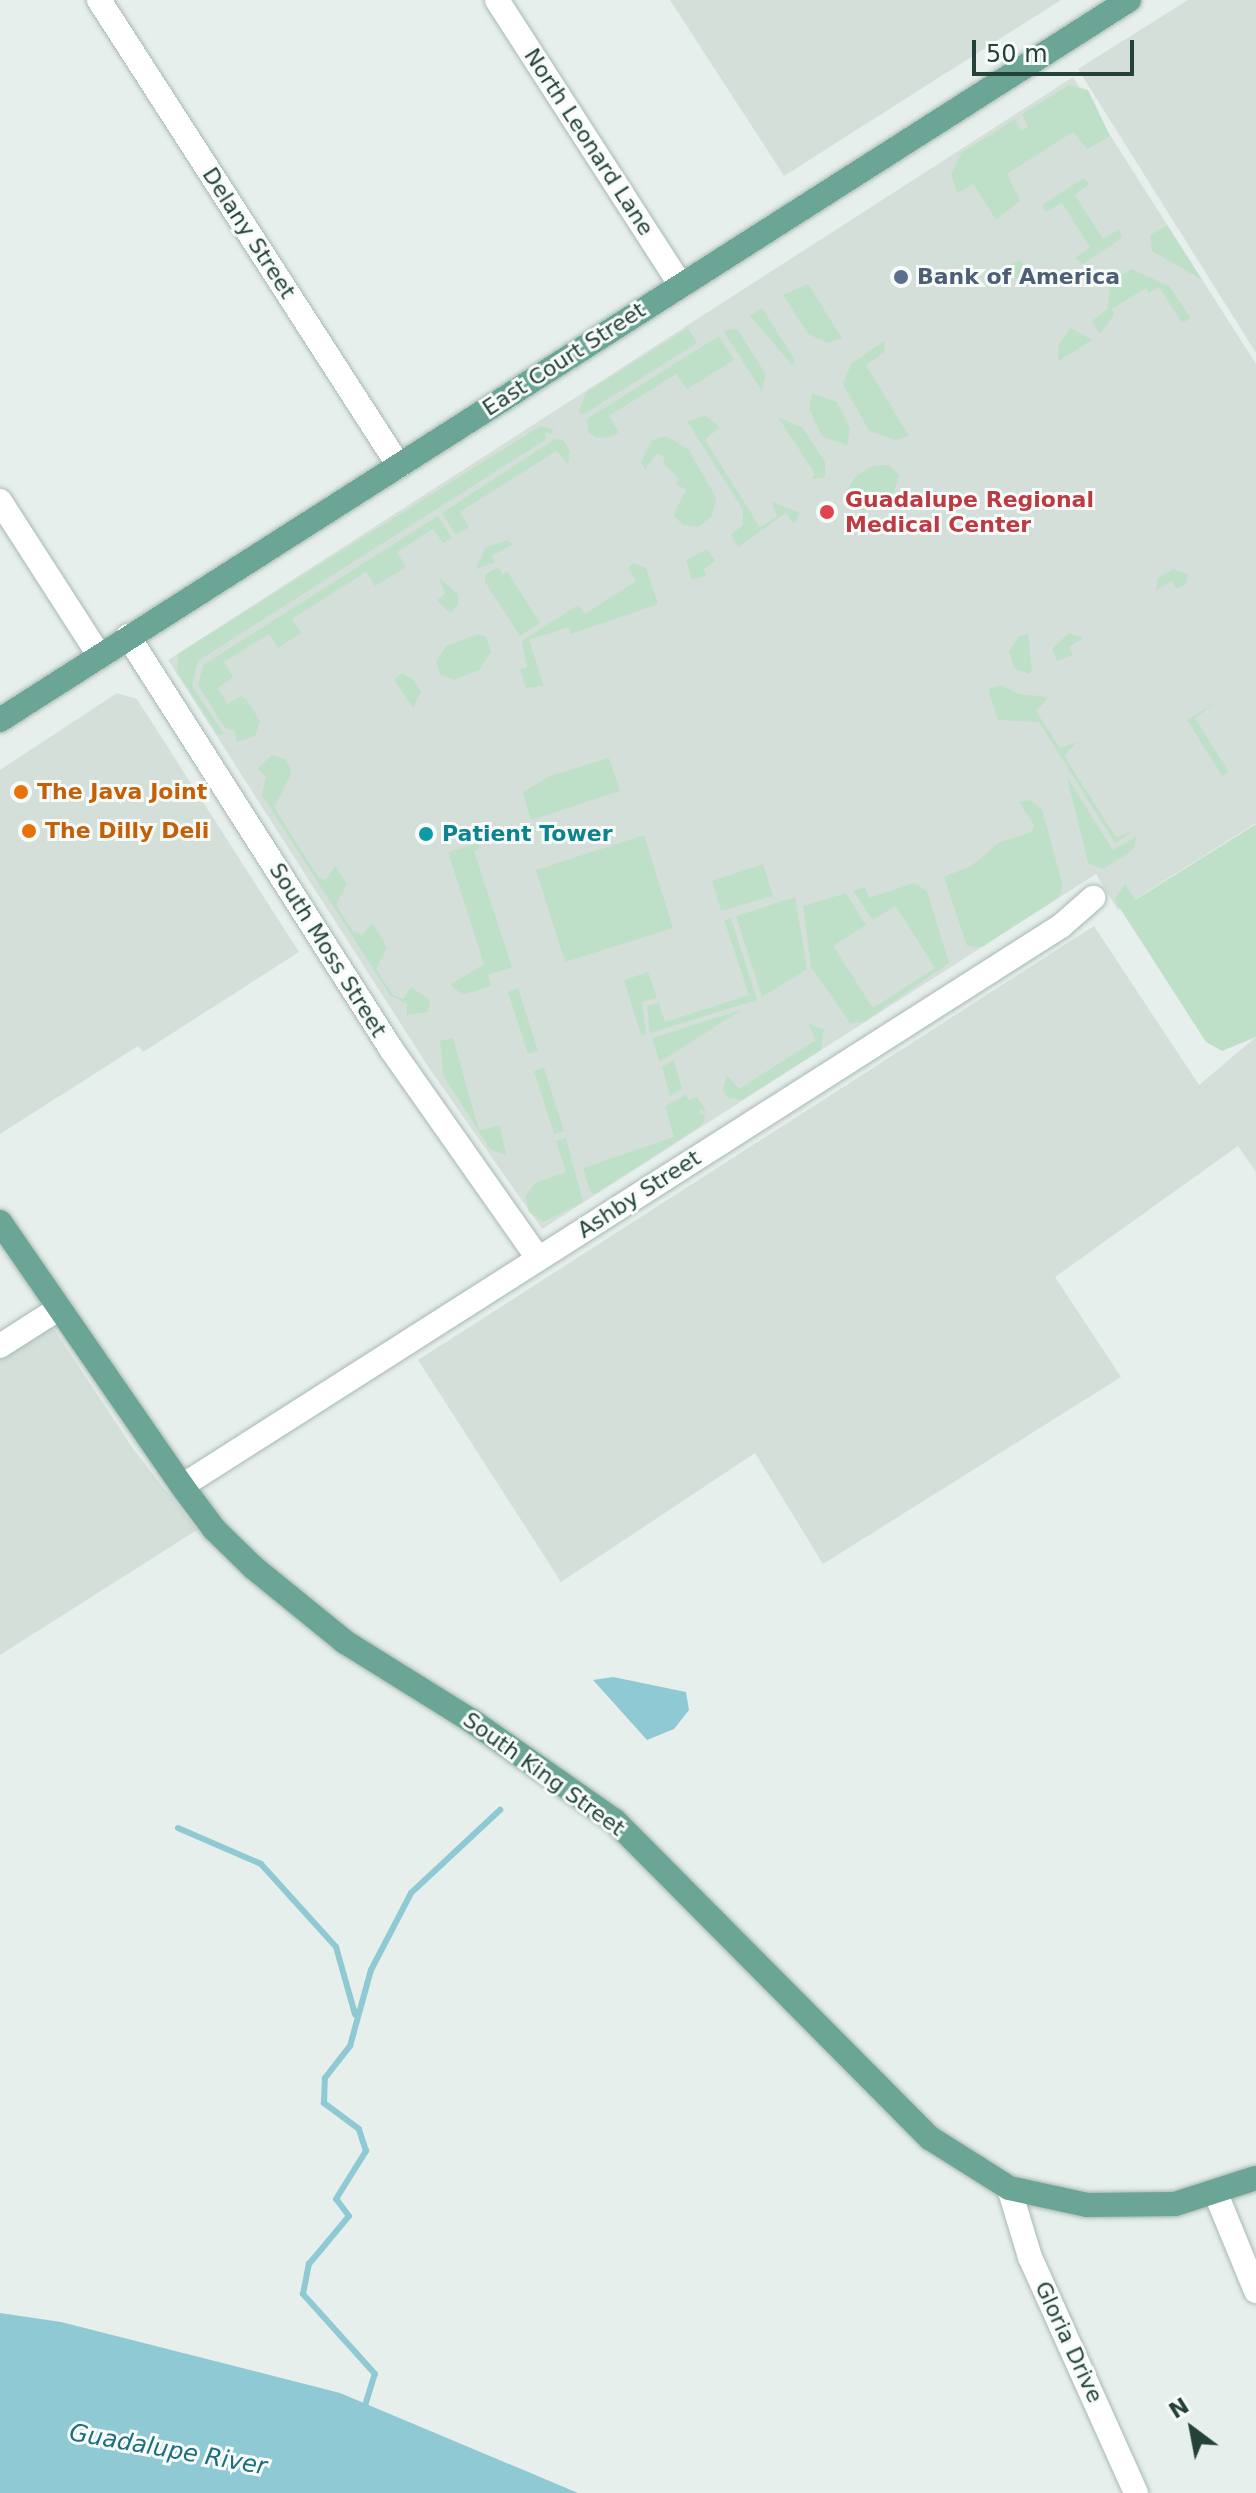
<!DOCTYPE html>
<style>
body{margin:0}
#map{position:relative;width:1256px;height:2493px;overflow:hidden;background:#e6efeb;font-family:"DejaVu Sans",sans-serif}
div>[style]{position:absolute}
.built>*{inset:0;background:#d4dfda}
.green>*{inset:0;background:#bfe0c8}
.water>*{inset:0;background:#8ec9d4}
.stream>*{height:6px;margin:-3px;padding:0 3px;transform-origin:3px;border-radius:3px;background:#8ec9d4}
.roads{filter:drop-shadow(0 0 2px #a8b8b2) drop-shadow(0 0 2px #a8b8b2)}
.minor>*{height:24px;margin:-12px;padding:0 12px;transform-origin:12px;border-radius:12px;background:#fff}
.major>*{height:24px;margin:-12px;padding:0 12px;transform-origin:12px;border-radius:12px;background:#6aa596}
.dots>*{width:22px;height:22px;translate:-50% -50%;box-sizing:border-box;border:4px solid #f7fbf9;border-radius:50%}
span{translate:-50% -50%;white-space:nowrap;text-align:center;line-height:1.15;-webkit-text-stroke:6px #f7fbf9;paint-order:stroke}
.street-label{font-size:22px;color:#24423a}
.service-label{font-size:22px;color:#4e5e75;font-weight:700}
.left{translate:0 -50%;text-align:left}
.health-label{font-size:22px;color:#be3a42;font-weight:700}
.food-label{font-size:22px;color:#c56008;font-weight:700}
.culture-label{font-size:22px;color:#0d838f;font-weight:700}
.water-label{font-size:24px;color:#1c6f80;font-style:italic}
.north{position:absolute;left:1152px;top:2389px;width:80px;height:80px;-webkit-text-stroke:6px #f7fbf9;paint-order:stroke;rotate:328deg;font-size:22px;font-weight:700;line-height:32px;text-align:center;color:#24423a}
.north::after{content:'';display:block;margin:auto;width:28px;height:36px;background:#24423a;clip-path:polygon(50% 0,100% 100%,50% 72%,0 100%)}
.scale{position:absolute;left:972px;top:40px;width:162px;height:36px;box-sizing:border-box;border:4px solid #24423a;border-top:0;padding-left:10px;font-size:24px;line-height:28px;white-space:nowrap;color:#24423a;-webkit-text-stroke:6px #f7fbf9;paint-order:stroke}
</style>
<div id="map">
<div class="built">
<i style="clip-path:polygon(670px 0,1061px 0,784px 176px)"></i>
<i style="clip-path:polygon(1188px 0,1256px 0,1256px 353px,1078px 69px)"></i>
<i style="clip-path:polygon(1073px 77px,1256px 364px,1256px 823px,1118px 910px,1096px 874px,542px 1229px,429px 1068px,168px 660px)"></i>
<i style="clip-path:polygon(117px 693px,137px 699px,299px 952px,143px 1052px,138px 1046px,0 1134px,0 770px)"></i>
<i style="clip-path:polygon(1094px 926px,1199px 1085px,1256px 1037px,1256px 1172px,1238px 1146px,1055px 1277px,1121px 1377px,823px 1564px,755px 1453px,561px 1582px,418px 1360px)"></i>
<i style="clip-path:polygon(52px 1326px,134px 1450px,197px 1530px,0 1655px,0 1359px)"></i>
</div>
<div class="green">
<i style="clip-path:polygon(1069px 85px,1088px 90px,1110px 136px,1087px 149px,1073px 132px,1007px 174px,1020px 201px,996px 220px,973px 184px,957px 193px,951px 174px,961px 153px,1015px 119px,1021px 131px,1028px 127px,1022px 114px)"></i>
<i style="clip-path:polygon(1084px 178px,1089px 184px,1075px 195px,1103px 239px,1119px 229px,1122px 238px,1083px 264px,1075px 258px,1090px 247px,1062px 203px,1046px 212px,1042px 205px)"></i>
<i style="clip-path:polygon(1167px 225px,1202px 280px,1152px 251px,1150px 235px)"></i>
<i style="clip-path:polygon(1020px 259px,1036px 282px,1045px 277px,1048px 282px,1030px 285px,1009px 274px,1005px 268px)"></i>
<i style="clip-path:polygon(1131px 269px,1169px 286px,1191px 318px,1182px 323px,1159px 287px,1149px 293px,1146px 288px,1112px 309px,1114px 315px,1100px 334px,1092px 321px,1107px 309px,1111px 282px)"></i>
<i style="clip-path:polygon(808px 284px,842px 338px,828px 343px,808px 334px,783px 295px)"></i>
<i style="clip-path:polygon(762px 308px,795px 360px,793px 366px,750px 316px)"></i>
<i style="clip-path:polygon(688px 328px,697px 343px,584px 414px,578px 413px,587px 392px)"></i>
<i style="clip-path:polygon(1070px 328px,1093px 340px,1058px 361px,1059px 345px)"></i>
<i style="clip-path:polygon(730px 329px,738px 330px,766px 375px,762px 391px,724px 332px)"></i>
<i style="clip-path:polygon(719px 336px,734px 360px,687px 389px,676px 374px,609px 416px,619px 432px,611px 437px,597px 438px,588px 432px,587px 419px)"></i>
<i style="clip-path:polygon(884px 341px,885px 352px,866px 365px,909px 436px,895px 440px,869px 431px,843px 384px,851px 364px)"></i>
<i style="clip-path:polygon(812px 393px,837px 402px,850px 428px,847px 446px,822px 436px,809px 409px)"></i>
<i style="clip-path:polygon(706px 416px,720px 427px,705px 440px,760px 527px,777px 516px,772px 502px,800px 513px,794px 524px,786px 513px,738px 547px,731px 534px,743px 525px,743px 510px,687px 421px)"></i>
<i style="clip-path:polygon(778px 417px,803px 428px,825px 462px,825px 477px,812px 479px,815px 474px)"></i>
<i style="clip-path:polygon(540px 426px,553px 429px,552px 434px,546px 432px,545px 440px,198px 661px,192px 686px,224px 734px,218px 735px,177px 672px,178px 654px)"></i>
<i style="clip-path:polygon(666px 436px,688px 449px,716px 497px,712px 516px,698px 527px,683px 525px,673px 515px,686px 490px,676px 484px,679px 479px,663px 463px,665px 457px,657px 453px,645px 470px,641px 462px,652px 440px)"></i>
<i style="clip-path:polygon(555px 439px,563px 440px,570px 451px,568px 464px,556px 451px,460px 512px,469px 527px,456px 535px,442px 513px)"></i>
<i style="clip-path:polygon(890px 465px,899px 475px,894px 493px,865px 511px,850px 506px,845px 493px,855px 477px,872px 466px)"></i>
<i style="clip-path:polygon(438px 516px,452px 538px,443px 543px,433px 529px,397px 552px,406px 567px,375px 586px,366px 572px,292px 619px,301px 633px,278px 648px,269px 634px,224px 662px,233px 677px,218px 688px,228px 704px,241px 696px,247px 700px,260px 721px,255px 736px,237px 742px,234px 730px,225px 728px,198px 685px,203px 665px)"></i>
<i style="clip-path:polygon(507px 540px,513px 544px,492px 556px,495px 562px,476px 569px,485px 548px)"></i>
<i style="clip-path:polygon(707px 549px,715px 561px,704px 569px,706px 576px,692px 580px,686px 560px)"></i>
<i style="clip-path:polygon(633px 563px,646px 568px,658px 604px,571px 634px,569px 627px,529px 640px,544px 686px,526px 688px,520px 670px,527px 667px,522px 641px,578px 605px,585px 614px,636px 581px,628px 568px)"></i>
<i style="clip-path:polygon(498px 567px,503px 574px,507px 571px,540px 623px,520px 636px,485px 582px,485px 575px)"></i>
<i style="clip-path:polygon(1173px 569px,1188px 574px,1186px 584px,1177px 589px,1172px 581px,1156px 590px,1158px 578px)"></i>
<i style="clip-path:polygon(439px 578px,458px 594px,458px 605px,450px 613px,437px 600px,445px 594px)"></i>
<i style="clip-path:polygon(1069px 633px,1083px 638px,1069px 647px,1073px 655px,1057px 661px,1052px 649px)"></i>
<i style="clip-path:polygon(478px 634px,486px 637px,491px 652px,479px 670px,454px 680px,441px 675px,436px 662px,446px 646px)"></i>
<i style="clip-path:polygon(1028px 634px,1032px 671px,1029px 674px,1014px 668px,1009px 652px,1018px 637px)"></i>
<i style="clip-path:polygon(402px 673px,413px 679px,421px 692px,413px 708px,394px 680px)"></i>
<i style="clip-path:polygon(1001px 685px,1019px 694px,1049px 697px,1036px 711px,1060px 748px,1077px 742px,1064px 756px,1116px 837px,1134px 831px,1115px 843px,1039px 722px,998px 720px,988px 689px)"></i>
<i style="clip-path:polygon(1220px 699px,1195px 718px,1228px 771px,1222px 776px,1187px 720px)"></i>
<i style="clip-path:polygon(272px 755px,286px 759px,292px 773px,274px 807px,318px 877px,326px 880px,335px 866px,347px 883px,336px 905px,353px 931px,362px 935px,372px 923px,387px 947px,376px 969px,393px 995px,403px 999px,411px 987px,430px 1000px,428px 1012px,407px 1015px,407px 1004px,390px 995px,262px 795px,266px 776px,257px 769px)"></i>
<i style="clip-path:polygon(609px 758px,620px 791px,531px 820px,523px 792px,550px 776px)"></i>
<i style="clip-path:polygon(1067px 777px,1113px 850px,1137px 836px,1133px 850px,1103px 869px,1088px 863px)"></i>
<i style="clip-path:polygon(1030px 800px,1042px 809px,1063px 886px,1059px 897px,982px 947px,967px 946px,944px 877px,971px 866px,1000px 842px,1032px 832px,1034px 825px,1019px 802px)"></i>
<i style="clip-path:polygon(1256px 824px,1256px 1037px,1222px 1051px,1206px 1042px,1114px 899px,1125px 884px,1135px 900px)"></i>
<i style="clip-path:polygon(644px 835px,673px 928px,565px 962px,536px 870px)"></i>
<i style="clip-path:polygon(478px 843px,480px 849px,474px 851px,512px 967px,488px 975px,491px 986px,463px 995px,450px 985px,484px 964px,448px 852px)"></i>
<i style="clip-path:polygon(763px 864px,773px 896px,721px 911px,712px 881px)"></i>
<i style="clip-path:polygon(914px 883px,927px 891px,949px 963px,864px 1022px,850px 1023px,811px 967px,803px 906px,846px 893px,866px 925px,833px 946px,873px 1008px,935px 968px,896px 906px,873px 920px,853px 891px,865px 887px,869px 898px)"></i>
<i style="clip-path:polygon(795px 897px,807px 969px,762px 997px,736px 916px)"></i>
<i style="clip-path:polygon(731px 918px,757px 1000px,650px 1033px,647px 1006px,659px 1003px,665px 1022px,749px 995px,724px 920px)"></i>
<i style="clip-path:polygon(648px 972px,657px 998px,642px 1002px,646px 1034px,641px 1035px,624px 980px)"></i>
<i style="clip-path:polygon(518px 988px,538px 1051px,528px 1054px,508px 992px)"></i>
<i style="clip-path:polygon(741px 1010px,660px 1062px,652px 1038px)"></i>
<i style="clip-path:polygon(808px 1023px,824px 1030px,821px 1050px,742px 1100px,728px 1098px,723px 1090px,727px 1075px,739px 1089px,816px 1040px)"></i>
<i style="clip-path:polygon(453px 1038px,479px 1131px,500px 1125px,506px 1155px,490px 1149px,443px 1075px,440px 1041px)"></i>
<i style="clip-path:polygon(674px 1060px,682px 1089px,670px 1096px,662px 1067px)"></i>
<i style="clip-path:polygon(544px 1068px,564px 1131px,554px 1134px,534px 1071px)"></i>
<i style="clip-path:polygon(686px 1095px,689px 1100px,697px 1097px,704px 1108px,706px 1114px,702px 1109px,698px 1112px,706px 1116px,702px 1125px,595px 1194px,590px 1191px,583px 1168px,674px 1137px,665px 1106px)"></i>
<i style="clip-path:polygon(566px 1138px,583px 1202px,543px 1222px,529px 1212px,525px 1196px,535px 1183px,566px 1172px,556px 1141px)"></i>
</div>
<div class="water">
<i style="clip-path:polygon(613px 1677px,686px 1692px,689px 1710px,674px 1729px,647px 1740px,593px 1680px)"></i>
<i style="clip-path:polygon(0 2313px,61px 2322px,340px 2393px,578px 2493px,0 2493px)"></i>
</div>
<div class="stream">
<i style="left:178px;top:1828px;width:90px;rotate:23.4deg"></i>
<i style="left:261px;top:1864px;width:112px;rotate:47.9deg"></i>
<i style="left:336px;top:1947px;width:70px;rotate:74.2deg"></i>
<i style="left:364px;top:2409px;width:37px;rotate:-73deg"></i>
<i style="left:375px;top:2374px;width:108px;rotate:-132deg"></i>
<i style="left:303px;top:2294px;width:31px;rotate:-79deg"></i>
<i style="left:309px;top:2264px;width:62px;rotate:-50.2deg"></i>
<i style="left:349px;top:2216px;width:21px;rotate:-127deg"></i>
<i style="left:336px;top:2199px;width:57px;rotate:-58deg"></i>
<i style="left:366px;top:2151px;width:23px;rotate:-108deg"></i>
<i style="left:359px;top:2129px;width:44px;rotate:-143.4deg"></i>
<i style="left:324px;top:2103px;width:25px;rotate:-88deg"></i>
<i style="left:325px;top:2078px;width:41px;rotate:-52deg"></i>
<i style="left:350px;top:2046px;width:79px;rotate:-74.6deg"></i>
<i style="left:371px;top:1970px;width:87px;rotate:-62.5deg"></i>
<i style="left:411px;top:1893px;width:122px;rotate:-43deg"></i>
</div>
<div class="roads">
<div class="minor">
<i style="left:99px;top:0;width:554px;rotate:57.23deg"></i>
<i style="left:497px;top:0;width:338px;rotate:57.2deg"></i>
<i style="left:0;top:501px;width:183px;rotate:57.3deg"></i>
<i style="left:128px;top:636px;width:490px;rotate:57.5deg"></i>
<i style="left:391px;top:1049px;width:256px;rotate:54.9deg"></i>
<i style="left:0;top:1346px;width:69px;rotate:-32.5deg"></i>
<i style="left:182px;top:1486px;width:1042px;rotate:-32.5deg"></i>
<i style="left:1061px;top:926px;width:43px;rotate:-41.2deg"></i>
<i style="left:1009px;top:2188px;width:72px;rotate:73.1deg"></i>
<i style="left:1030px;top:2257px;width:259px;rotate:65.8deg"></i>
<i style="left:1216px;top:2194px;width:105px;rotate:67.6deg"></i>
</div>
<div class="major">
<i style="left:0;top:720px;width:1339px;rotate:-32.53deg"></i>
<i style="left:0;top:1222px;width:321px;rotate:55.4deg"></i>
<i style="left:182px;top:1486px;width:54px;rotate:53.3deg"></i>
<i style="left:214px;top:1529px;width:56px;rotate:44.3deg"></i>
<i style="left:254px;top:1568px;width:117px;rotate:39.1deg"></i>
<i style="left:345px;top:1642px;width:150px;rotate:31.9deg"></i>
<i style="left:472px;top:1721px;width:174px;rotate:35deg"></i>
<i style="left:615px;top:1821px;width:447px;rotate:45.2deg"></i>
<i style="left:930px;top:2138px;width:93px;rotate:32.3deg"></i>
<i style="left:1009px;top:2188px;width:80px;rotate:12.3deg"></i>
<i style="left:1087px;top:2205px;width:88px;rotate:-0.7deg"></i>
<i style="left:1175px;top:2204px;width:85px;rotate:-17.8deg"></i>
</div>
</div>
<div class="dots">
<i style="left:901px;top:277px;background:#5c6f8a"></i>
<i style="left:827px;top:512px;background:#e0444e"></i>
<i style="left:21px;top:792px;background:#e8710a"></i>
<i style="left:29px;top:831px;background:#e8710a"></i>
<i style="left:426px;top:834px;background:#0f9aa8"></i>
</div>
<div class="street-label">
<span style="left:589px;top:142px;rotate:57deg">North Leonard Lane</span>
<span style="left:249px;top:233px;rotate:57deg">Delany Street</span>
<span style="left:564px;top:359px;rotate:-33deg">East Court Street</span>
<span style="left:328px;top:950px;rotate:58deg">South Moss Street</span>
<span style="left:639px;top:1194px;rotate:-33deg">Ashby Street</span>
<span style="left:544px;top:1774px;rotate:36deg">South King Street</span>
<span style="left:1069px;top:2342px;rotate:65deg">Gloria Drive</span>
</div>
<div class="service-label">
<span class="left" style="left:917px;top:277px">Bank of America</span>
</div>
<div class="health-label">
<span class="left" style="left:845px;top:512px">Guadalupe Regional<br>Medical Center</span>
</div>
<div class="food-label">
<span class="left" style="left:37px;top:792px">The Java Joint</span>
<span class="left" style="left:45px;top:831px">The Dilly Deli</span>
</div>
<div class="culture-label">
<span class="left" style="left:442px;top:834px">Patient Tower</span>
</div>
<div class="water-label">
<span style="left:168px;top:2450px;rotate:10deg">Guadalupe River</span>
</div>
<div class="north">N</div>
<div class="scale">50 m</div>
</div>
